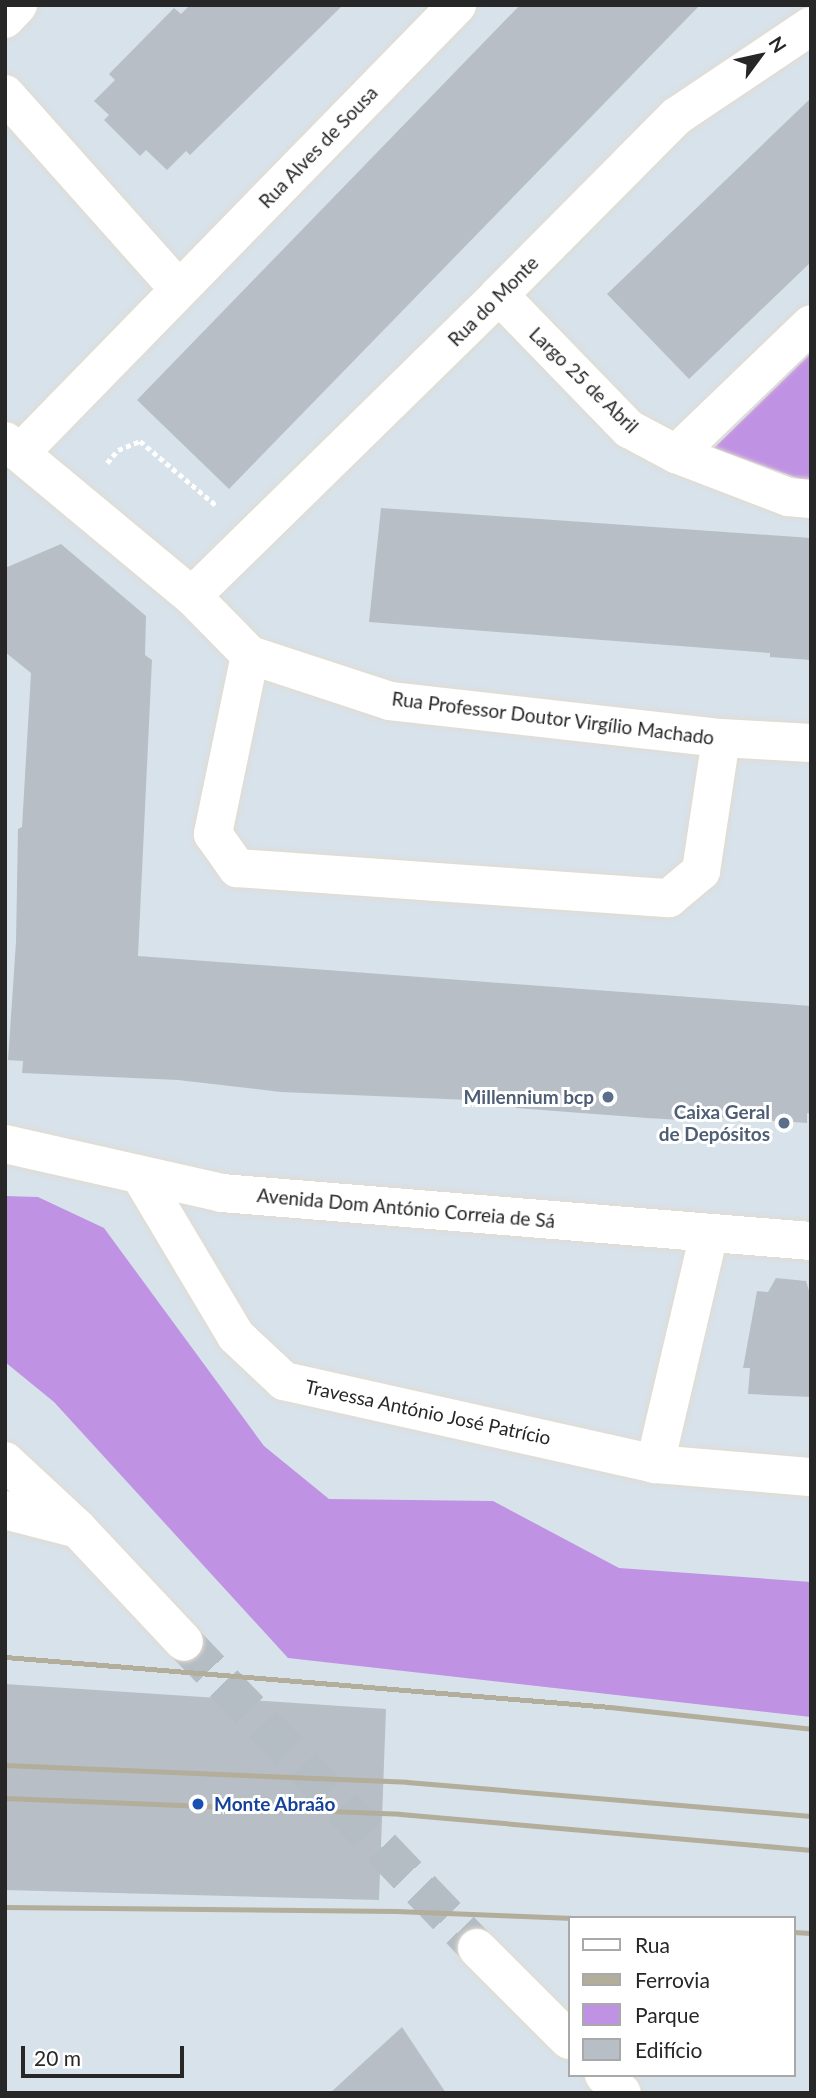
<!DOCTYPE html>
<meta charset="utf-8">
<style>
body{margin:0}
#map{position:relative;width:816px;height:2098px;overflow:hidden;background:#d8e2eb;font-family:Lato,sans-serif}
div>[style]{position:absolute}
.green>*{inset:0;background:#c092e4}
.building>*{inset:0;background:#b8bec6}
.minor-tunnel>*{height:38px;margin-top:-19px;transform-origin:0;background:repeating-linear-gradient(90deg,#b5bdc4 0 38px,transparent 0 57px)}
.path>*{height:4.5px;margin-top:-2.25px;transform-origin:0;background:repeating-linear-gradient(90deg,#fff 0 5px,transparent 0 8.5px)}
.roads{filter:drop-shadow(0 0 2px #e1dbcd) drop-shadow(0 0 2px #e1dbcd)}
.minor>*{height:38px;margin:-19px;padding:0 19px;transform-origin:19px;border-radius:19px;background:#fff}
.rail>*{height:5px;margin:-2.5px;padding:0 2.5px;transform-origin:2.5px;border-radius:2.5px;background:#b3ad9b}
.dots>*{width:19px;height:19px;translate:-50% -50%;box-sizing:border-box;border:4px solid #fff;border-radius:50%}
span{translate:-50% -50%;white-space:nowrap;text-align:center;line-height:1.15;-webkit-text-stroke:6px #fff;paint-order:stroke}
.street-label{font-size:19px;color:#272727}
.service-label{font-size:19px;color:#4e5e75;font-weight:700}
.right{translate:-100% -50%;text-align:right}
.transit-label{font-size:19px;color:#164399;font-weight:700}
.left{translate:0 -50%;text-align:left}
.frame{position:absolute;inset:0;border:7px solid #272727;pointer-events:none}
.legend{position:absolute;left:568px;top:1916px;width:228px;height:161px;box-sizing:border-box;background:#fff;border:2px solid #a9a9a9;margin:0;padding:9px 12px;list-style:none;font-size:21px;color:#272727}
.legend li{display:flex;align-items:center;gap:14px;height:35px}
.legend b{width:35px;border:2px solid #a9a9a9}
.north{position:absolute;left:725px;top:21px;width:70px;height:70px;-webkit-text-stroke:5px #fff;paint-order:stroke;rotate:57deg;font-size:19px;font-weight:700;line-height:28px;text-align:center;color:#272727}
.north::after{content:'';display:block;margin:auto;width:24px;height:32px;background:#272727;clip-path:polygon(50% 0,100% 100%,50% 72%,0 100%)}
.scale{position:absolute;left:21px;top:2046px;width:163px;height:32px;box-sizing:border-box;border:4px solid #272727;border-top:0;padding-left:9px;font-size:21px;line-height:24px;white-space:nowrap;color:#272727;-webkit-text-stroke:5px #fff;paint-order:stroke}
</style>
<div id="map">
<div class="green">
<i style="clip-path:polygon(811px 353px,811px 483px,714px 448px)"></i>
<i style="clip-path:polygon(5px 1196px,38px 1197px,104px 1228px,264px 1446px,329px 1499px,493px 1501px,619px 1568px,811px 1582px,811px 1717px,288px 1658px,54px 1402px,5px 1362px)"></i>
</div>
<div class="building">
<i style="clip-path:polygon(190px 5px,343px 5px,190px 155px,186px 151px,167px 170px,146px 150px,140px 156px,104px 120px,109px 115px,94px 101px,115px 80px,109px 74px,174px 8px,181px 14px)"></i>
<i style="clip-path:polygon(520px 5px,700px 5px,229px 489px,137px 400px)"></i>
<i style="clip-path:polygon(811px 98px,811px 262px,689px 379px,607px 294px)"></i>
<i style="clip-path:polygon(381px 508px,811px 538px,811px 660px,770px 657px,770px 653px,369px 622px)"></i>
<i style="clip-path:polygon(61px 544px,146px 616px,145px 655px,152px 660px,138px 956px,811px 1006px,811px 1114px,807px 1113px,807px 1123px,700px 1116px,699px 1121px,647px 1118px,516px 1108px,517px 1102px,281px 1092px,178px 1080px,22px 1073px,23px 1061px,8px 1060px,16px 942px,18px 829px,22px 827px,31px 673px,5px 652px,5px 568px)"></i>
<i style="clip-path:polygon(776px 1278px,806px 1281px,811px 1297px,811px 1397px,748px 1394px,750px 1368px,743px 1368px,757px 1291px,768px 1292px)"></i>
<i style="clip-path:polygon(5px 1684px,386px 1709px,379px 1900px,5px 1890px)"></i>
<i style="clip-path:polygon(402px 2027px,446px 2093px,330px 2093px)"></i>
</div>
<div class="minor-tunnel">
<i style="left:184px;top:1642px;width:424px;rotate:46.2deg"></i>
</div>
<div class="path">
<i style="left:107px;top:463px;width:17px;rotate:-50deg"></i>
<i style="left:118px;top:450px;width:24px;rotate:-22deg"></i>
<i style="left:140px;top:441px;width:101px;rotate:40.2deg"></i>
</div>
<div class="roads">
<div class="minor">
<i style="left:5px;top:19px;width:19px;rotate:-47deg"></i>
<i style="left:5px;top:94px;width:261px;rotate:48.3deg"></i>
<i style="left:499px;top:295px;width:187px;rotate:45.9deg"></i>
<i style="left:629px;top:429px;width:53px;rotate:28deg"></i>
<i style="left:676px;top:454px;width:120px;rotate:21deg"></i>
<i style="left:788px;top:497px;width:23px;rotate:5deg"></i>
<i style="left:5px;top:441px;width:243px;rotate:39.7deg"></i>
<i style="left:192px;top:596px;width:83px;rotate:45.5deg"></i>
<i style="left:250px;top:655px;width:147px;rotate:18.2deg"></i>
<i style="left:390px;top:701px;width:333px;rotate:6.4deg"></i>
<i style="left:721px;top:738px;width:90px;rotate:3.2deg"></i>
<i style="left:20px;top:453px;width:626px;rotate:-45.71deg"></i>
<i style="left:676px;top:454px;width:187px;rotate:-43.9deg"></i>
<i style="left:192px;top:596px;width:430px;rotate:-44.4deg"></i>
<i style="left:499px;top:295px;width:252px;rotate:-45.2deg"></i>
<i style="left:677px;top:116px;width:161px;rotate:-33.9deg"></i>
<i style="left:250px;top:655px;width:183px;rotate:101.7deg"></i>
<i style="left:213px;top:834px;width:42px;rotate:54.8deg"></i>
<i style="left:237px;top:868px;width:433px;rotate:4deg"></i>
<i style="left:669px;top:898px;width:42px;rotate:-40.2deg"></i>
<i style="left:701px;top:871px;width:134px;rotate:-81.4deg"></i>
<i style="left:5px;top:1144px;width:222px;rotate:12.7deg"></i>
<i style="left:222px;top:1193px;width:591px;rotate:4.66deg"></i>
<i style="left:140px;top:1175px;width:187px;rotate:59.2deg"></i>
<i style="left:236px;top:1336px;width:66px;rotate:43.2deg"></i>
<i style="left:284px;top:1381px;width:380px;rotate:12.6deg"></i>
<i style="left:655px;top:1464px;width:157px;rotate:4.8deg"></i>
<i style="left:5px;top:1461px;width:98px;rotate:42.9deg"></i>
<i style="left:77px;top:1528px;width:156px;rotate:46.8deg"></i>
<i style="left:655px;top:1464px;width:237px;rotate:-76.8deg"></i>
<i style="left:5px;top:1510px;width:71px;rotate:14.6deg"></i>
<i style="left:477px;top:1948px;width:130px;rotate:45deg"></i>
<i style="left:604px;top:2075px;width:25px;rotate:45deg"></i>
</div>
</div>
<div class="rail">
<i style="left:5px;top:1657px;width:607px;rotate:4.72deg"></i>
<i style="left:610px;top:1707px;width:202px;rotate:6.2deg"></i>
<i style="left:5px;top:1765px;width:402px;rotate:2.4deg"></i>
<i style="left:407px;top:1782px;width:405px;rotate:4.8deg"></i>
<i style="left:5px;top:1798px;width:395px;rotate:2.3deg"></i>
<i style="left:400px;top:1814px;width:413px;rotate:5deg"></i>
<i style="left:5px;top:1907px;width:391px;rotate:0.6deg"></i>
<i style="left:396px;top:1911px;width:177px;rotate:2.3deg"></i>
<i style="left:793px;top:1932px;width:18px;rotate:3deg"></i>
</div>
<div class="dots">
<i style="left:608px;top:1097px;background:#5c6f8a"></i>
<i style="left:784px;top:1123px;background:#5c6f8a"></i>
<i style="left:198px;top:1804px;background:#1a4fb4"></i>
</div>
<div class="street-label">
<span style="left:318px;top:147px;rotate:-46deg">Rua Alves de Sousa</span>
<span style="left:493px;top:301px;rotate:-45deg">Rua do Monte</span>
<span style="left:584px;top:380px;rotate:44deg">Largo 25 de Abril</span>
<span style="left:553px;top:718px;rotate:7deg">Rua Professor Doutor Virgílio Machado</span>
<span style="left:406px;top:1208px;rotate:5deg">Avenida Dom António Correia de Sá</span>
<span style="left:428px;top:1412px;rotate:12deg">Travessa António José Patrício</span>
</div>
<div class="service-label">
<span class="right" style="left:594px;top:1097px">Millennium bcp</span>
<span class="right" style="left:770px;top:1123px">Caixa Geral<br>de Depósitos</span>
</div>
<div class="transit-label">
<span class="left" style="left:214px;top:1804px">Monte Abraão</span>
</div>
<div class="frame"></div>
<ul class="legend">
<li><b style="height:9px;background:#fff"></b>Rua</li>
<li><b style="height:9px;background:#b3ad9b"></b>Ferrovia</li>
<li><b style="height:19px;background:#c092e4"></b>Parque</li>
<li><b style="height:19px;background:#b8bec6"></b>Edifício</li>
</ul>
<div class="north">N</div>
<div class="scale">20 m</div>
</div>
